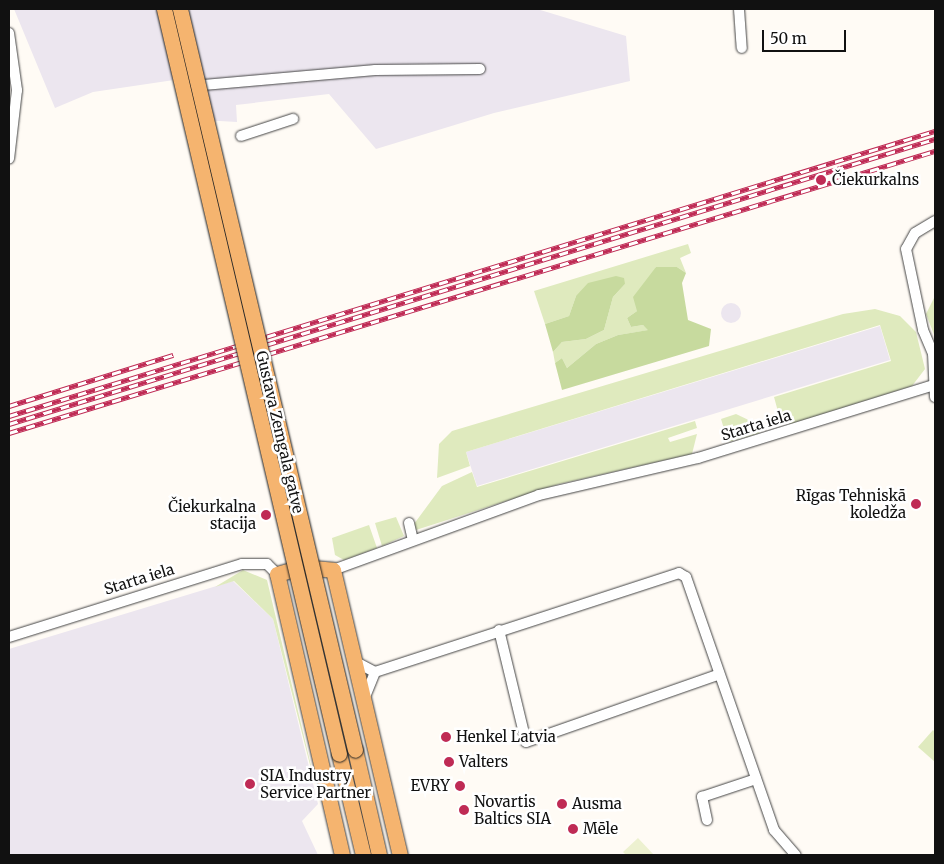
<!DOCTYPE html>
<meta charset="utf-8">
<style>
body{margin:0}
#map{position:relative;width:944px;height:864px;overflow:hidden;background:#fffbf5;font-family:Merriweather,serif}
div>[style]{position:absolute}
.industrial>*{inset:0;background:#ece6ef}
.round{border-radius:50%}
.green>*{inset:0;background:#dfeabe}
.forest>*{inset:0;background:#c7da9e}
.pitch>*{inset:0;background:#edf1d0}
.roads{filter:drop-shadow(0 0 1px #444) drop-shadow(0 0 1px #444)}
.street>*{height:10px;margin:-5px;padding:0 5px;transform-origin:5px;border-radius:5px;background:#fff}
.primary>*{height:15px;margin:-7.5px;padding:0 7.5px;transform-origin:7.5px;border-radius:7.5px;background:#f5b46f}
.rail>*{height:5px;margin-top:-2.5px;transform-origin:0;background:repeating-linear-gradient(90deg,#fff 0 9px,#bf2b55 0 18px);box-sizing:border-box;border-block:1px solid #bf2b55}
.bridges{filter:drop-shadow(0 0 1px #222) drop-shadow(0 0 1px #222)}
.primary-bridge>*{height:15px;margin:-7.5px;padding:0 7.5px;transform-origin:7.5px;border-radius:7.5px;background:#f5b46f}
.dots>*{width:14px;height:14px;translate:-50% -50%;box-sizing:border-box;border:2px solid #fff;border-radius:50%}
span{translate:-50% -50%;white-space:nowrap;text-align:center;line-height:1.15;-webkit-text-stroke:5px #fff;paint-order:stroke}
.poi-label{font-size:15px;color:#111}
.left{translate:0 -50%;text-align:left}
.right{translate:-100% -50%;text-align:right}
.street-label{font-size:15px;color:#111}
.frame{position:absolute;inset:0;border:10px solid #111;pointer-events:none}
.scale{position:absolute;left:762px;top:30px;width:84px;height:22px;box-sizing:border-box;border:2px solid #111;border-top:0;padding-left:6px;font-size:15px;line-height:18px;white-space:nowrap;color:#111;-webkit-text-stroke:4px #fff;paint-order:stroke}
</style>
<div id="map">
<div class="industrial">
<i style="clip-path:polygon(14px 9px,537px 9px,626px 36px,630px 81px,494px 113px,376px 149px,329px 94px,236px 105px,237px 122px,185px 119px,174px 80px,93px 92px,55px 108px)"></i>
<i class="round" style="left:721px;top:303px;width:20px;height:20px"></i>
<i style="clip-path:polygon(880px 326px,890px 360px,477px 486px,466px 452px)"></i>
<i style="clip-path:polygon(233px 581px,273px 619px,318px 804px,302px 821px,318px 855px,9px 855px,9px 649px)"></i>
</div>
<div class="green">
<i style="clip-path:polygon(688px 244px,691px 253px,680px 258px,686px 273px,677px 267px,656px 267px,637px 311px,627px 318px,631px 327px,643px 325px,649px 330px,618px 335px,596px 344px,567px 368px,562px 358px,555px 363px,553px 352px,562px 342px,586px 339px,604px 330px,613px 297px,625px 284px,576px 296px,569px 316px,545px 324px,534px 291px)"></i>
<i style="clip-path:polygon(935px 296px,935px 337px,926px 314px)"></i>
<i style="clip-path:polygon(875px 309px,900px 316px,916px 332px,925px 369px,912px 386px,791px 424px,780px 419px,774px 397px,891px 361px,880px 325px,466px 452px,470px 466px,437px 478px,439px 444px,452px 431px,843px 314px)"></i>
<i style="clip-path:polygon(736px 414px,757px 424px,760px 433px,728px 442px,721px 419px)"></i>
<i style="clip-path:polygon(695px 421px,697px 428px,668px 438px,670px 442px,697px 434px,692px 454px,559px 484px,416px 530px,414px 524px,442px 486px,472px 472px,477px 487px)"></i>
<i style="clip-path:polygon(396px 517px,404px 536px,382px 546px,375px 523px)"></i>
<i style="clip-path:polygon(369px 525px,377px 548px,344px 560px,335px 555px,332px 538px)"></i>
<i style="clip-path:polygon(243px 570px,267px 580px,320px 804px,273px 619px,234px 581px,215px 587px)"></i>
<i style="clip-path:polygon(933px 730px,935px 732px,935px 762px,918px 747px)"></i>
</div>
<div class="forest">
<i style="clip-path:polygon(656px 267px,677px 267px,686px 273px,682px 283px,688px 320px,711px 329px,709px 346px,562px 390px,555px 363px,562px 358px,567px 368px,596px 344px,618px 335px,648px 330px,643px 325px,631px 327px,627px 318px,637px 311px,633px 297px)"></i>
<i style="clip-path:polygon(616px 276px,624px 278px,625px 284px,613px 297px,604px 330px,586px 339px,562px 342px,553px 352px,545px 324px,569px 316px,576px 296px,588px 283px)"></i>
</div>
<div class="pitch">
<i style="clip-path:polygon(638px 838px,654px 855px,626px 855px,623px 852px)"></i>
</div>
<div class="roads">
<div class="street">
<i style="left:739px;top:9px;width:39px;rotate:86deg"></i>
<i style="left:9px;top:33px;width:58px;rotate:82deg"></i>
<i style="left:17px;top:90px;width:69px;rotate:96.6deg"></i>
<i style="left:192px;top:86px;width:184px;rotate:-5deg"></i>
<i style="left:375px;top:70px;width:105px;rotate:-0.5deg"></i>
<i style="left:241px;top:136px;width:55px;rotate:-18.1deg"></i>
<i style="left:935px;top:221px;width:23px;rotate:149deg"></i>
<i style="left:915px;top:233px;width:18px;rotate:119deg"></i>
<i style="left:906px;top:249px;width:83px;rotate:78.1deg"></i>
<i style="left:923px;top:330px;width:25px;rotate:67deg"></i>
<i style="left:933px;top:353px;width:44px;rotate:87.4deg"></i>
<i style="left:409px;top:523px;width:17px;rotate:77deg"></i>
<i style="left:333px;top:570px;width:219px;rotate:-20deg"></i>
<i style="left:539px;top:495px;width:163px;rotate:-13.1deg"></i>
<i style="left:698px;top:458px;width:244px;rotate:-17.2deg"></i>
<i style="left:499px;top:630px;width:115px;rotate:76.4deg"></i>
<i style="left:526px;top:742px;width:202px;rotate:-19.3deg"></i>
<i style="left:9px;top:637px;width:244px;rotate:-17.4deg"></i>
<i style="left:242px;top:564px;width:25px"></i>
<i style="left:267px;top:564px;width:14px;rotate:45deg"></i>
<i style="left:354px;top:661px;width:24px;rotate:28deg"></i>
<i style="left:375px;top:672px;width:320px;rotate:-18deg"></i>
<i style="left:679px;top:573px;width:8px;rotate:30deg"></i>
<i style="left:686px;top:577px;width:268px;rotate:70.8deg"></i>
<i style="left:774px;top:830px;width:33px;rotate:49deg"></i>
<i style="left:365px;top:697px;width:27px;rotate:-68deg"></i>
<i style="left:707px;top:820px;width:24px;rotate:-102deg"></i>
<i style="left:702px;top:797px;width:57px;rotate:-18.4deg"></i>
</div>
<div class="primary">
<i style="left:355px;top:750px;width:108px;rotate:77.1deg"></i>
<i style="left:339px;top:754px;width:104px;rotate:76.6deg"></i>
<i style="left:342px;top:855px;width:288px;rotate:-103deg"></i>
<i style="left:277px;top:574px;width:25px;rotate:-16deg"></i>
<i style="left:301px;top:567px;width:32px;rotate:5deg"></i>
<i style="left:333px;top:570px;width:293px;rotate:76.8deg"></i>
</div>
</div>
<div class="rail">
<i style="left:9px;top:406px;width:172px;rotate:-17.3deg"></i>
<i style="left:9px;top:416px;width:969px;rotate:-17.11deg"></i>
<i style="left:9px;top:424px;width:969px;rotate:-17.11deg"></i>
<i style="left:9px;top:433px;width:968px;rotate:-16.94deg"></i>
</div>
<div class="bridges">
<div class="primary-bridge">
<i style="left:164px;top:9px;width:765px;rotate:76.78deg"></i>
<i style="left:180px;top:9px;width:761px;rotate:76.71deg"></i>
</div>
</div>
<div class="dots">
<i style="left:821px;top:180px;background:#bf2b55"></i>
<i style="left:916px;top:504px;background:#bf2b55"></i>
<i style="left:266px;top:515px;background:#bf2b55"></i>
<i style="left:446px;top:737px;background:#bf2b55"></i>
<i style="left:449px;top:762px;background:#bf2b55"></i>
<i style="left:250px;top:784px;background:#bf2b55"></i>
<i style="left:460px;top:786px;background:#bf2b55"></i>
<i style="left:562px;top:804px;background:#bf2b55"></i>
<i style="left:464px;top:810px;background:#bf2b55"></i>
<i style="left:573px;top:829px;background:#bf2b55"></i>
</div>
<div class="poi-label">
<span class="left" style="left:832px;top:180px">Čiekurkalns</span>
<span class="right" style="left:906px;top:504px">Rīgas Tehniskā<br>koledža</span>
<span class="right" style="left:256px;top:515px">Čiekurkalna<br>stacija</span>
<span class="left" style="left:456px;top:737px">Henkel Latvia</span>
<span class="left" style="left:459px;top:762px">Valters</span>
<span class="left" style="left:260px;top:784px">SIA Industry<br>Service Partner</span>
<span class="right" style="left:450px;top:786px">EVRY</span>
<span class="left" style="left:474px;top:810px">Novartis<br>Baltics SIA</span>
<span class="left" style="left:572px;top:804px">Ausma</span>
<span class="left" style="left:583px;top:829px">Mēle</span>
</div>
<div class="street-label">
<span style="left:756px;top:425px;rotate:-17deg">Starta iela</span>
<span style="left:280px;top:432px;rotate:77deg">Gustava Zemgala gatve</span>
<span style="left:139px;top:579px;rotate:-17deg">Starta iela</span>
</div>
<div class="frame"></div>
<div class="scale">50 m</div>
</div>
